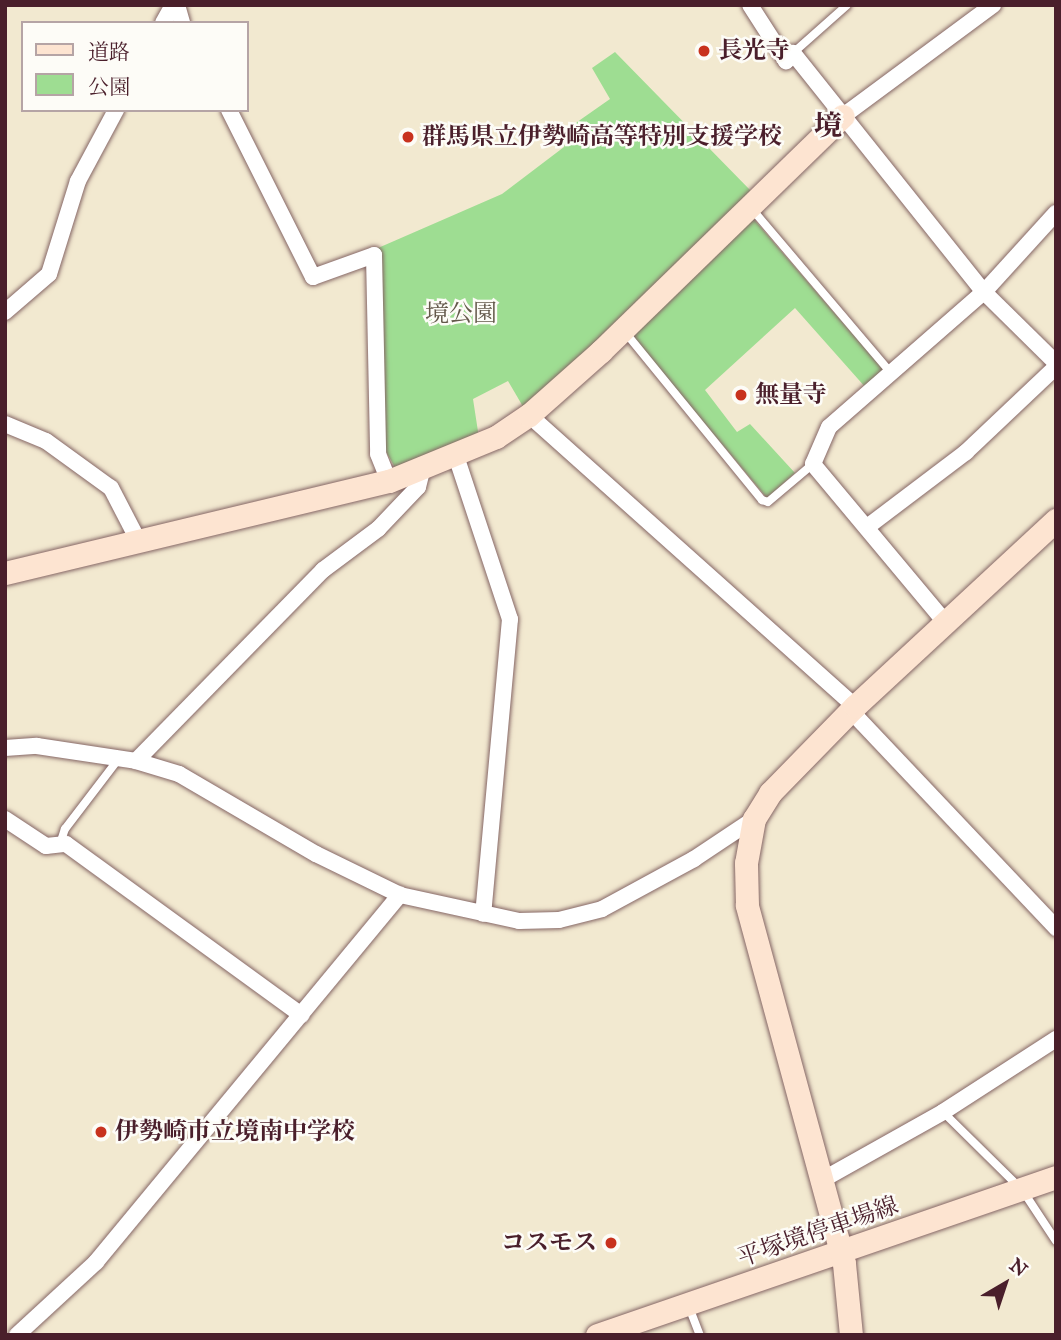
<!DOCTYPE html>
<meta charset="utf-8">
<style>
body{margin:0}
#map{position:relative;width:1061px;height:1340px;overflow:hidden;background:#f2e9d0;font-family:"IM FELL Great Primer","Noto Serif JP",serif}
div>[style]{position:absolute}
.green>*{inset:0;background:#9edd92}
.roads{filter:drop-shadow(0 0 2px #856665) drop-shadow(0 0 2px #856665)}
.lane>*{height:8px;margin:-4px;padding:0 4px;transform-origin:4px;border-radius:4px;background:#fff}
.street>*{height:16px;margin:-8px;padding:0 8px;transform-origin:8px;border-radius:8px;background:#fff}
.secondary>*{height:23px;margin:-11.5px;padding:0 11.5px;transform-origin:11.5px;border-radius:11.5px;background:#fde4d1}
.dots>*{width:19px;height:19px;translate:-50% -50%;box-sizing:border-box;border:4px solid #fdfcf7;border-radius:50%}
span{translate:-50% -50%;white-space:nowrap;text-align:center;line-height:1.15;-webkit-text-stroke:5px #fdfcf7;paint-order:stroke}
.poi-label{font-size:24px;color:#4a1f2b;font-weight:700}
.left{translate:0 -50%;text-align:left}
.right{translate:-100% -50%;text-align:right}
.park-label{font-size:24px;color:#63584a}
.street-label{font-size:24px;color:#4a1f2b}
.quarter-label{font-size:28px;color:#4a1f2b;font-weight:700}
.frame{position:absolute;inset:0;border:7px solid #4a1f2b;pointer-events:none}
.legend{position:absolute;left:21px;top:21px;width:228px;height:91px;box-sizing:border-box;background:#fdfcf7;border:2px solid #b5a4a5;margin:0;padding:9px 12px;list-style:none;font-size:21px;color:#4a1f2b}
.legend li{display:flex;align-items:center;gap:14px;height:35px}
.legend b{width:35px;border:2px solid #b5a4a5}
.north{position:absolute;left:970px;top:1249px;width:70px;height:70px;-webkit-text-stroke:5px #fdfcf7;paint-order:stroke;rotate:39deg;font-size:19px;font-weight:700;line-height:28px;text-align:center;color:#4a1f2b}
.north::after{content:'';display:block;margin:auto;width:24px;height:32px;background:#4a1f2b;clip-path:polygon(50% 0,100% 100%,50% 72%,0 100%)}
</style>
<div id="map">
<div class="green">
<i style="clip-path:polygon(615px 52px,751px 191px,525px 410px,508px 381px,473px 399px,479px 438px,397px 471px,384px 448px,378px 248px,502px 194px,564px 147px,570px 127px,610px 99px,592px 68px)"></i>
<i style="clip-path:polygon(751px 216px,886px 373px,866px 388px,795px 308px,705px 390px,737px 432px,750px 424px,795px 473px,767px 498px,631px 335px)"></i>
</div>
<div class="roads">
<div class="lane">
<i style="left:793px;top:53px;width:72px;rotate:-41.6deg"></i>
<i style="left:752px;top:209px;width:215px;rotate:49.7deg"></i>
<i style="left:625px;top:332px;width:217px;rotate:50.8deg"></i>
<i style="left:762px;top:500px;width:6px;rotate:18deg"></i>
<i style="left:768px;top:502px;width:59px;rotate:-40.2deg"></i>
<i style="left:60px;top:844px;width:16px;rotate:-72deg"></i>
<i style="left:65px;top:829px;width:86px;rotate:-52.6deg"></i>
<i style="left:943px;top:1112px;width:112px;rotate:44.6deg"></i>
<i style="left:1023px;top:1191px;width:60px;rotate:56.6deg"></i>
<i style="left:689px;top:1307px;width:30px;rotate:69deg"></i>
</div>
<div class="street">
<i style="left:177px;top:5px;width:19px;rotate:74deg"></i>
<i style="left:750px;top:5px;width:67px;rotate:57.3deg"></i>
<i style="left:786px;top:61px;width:11px;rotate:-49deg"></i>
<i style="left:793px;top:53px;width:306px;rotate:51.4deg"></i>
<i style="left:984px;top:292px;width:101px;rotate:44.6deg"></i>
<i style="left:163px;top:23px;width:21px;rotate:-61deg"></i>
<i style="left:229px;top:110px;width:187px;rotate:63.3deg"></i>
<i style="left:313px;top:277px;width:65px;rotate:-19.8deg"></i>
<i style="left:374px;top:255px;width:199px;rotate:88.8deg"></i>
<i style="left:378px;top:454px;width:29px;rotate:68deg"></i>
<i style="left:843px;top:116px;width:187px;rotate:-36.5deg"></i>
<i style="left:5px;top:312px;width:58px;rotate:-40.8deg"></i>
<i style="left:49px;top:274px;width:97px;rotate:-72.7deg"></i>
<i style="left:78px;top:181px;width:81px;rotate:-61.8deg"></i>
<i style="left:529px;top:415px;width:437px;rotate:41.8deg"></i>
<i style="left:5px;top:424px;width:44px;rotate:22.5deg"></i>
<i style="left:46px;top:441px;width:80px;rotate:35.9deg"></i>
<i style="left:111px;top:488px;width:59px;rotate:62.6deg"></i>
<i style="left:456px;top:456px;width:172px;rotate:71.7deg"></i>
<i style="left:510px;top:619px;width:296px;rotate:95.2deg"></i>
<i style="left:867px;top:527px;width:124px;rotate:-37.1deg"></i>
<i style="left:966px;top:452px;width:124px;rotate:-43.4deg"></i>
<i style="left:945px;top:622px;width:206px;rotate:-129.9deg"></i>
<i style="left:813px;top:464px;width:40px;rotate:-66.6deg"></i>
<i style="left:829px;top:427px;width:206px;rotate:-41.1deg"></i>
<i style="left:984px;top:292px;width:107px;rotate:-47.7deg"></i>
<i style="left:851px;top:711px;width:299px;rotate:46.6deg"></i>
<i style="left:5px;top:748px;width:32px;rotate:-4deg"></i>
<i style="left:37px;top:746px;width:100px;rotate:8.6deg"></i>
<i style="left:136px;top:761px;width:45px;rotate:16.8deg"></i>
<i style="left:179px;top:774px;width:159px;rotate:30.3deg"></i>
<i style="left:316px;top:854px;width:93px;rotate:26deg"></i>
<i style="left:400px;top:895px;width:122px;rotate:12.3deg"></i>
<i style="left:519px;top:921px;width:40px;rotate:-1.4deg"></i>
<i style="left:559px;top:920px;width:44px;rotate:-14.3deg"></i>
<i style="left:602px;top:909px;width:105px;rotate:-28.5deg"></i>
<i style="left:694px;top:859px;width:72px;rotate:-33.7deg"></i>
<i style="left:136px;top:761px;width:267px;rotate:-45.6deg"></i>
<i style="left:323px;top:570px;width:69px;rotate:-36.7deg"></i>
<i style="left:378px;top:529px;width:58px;rotate:-46.4deg"></i>
<i style="left:418px;top:487px;width:16px;rotate:-76deg"></i>
<i style="left:5px;top:819px;width:49px;rotate:33.4deg"></i>
<i style="left:46px;top:846px;width:20px;rotate:-6deg"></i>
<i style="left:66px;top:844px;width:291px;rotate:36deg"></i>
<i style="left:822px;top:1180px;width:139px;rotate:-29.3deg"></i>
<i style="left:943px;top:1112px;width:135px;rotate:-32.9deg"></i>
<i style="left:17px;top:1335px;width:108px;rotate:-42.7deg"></i>
<i style="left:96px;top:1262px;width:477px;rotate:-50.4deg"></i>
</div>
<div class="secondary">
<i style="left:5px;top:573px;width:395px;rotate:-13.5deg"></i>
<i style="left:389px;top:481px;width:116px;rotate:-22.4deg"></i>
<i style="left:496px;top:437px;width:40px;rotate:-34deg"></i>
<i style="left:529px;top:415px;width:96px;rotate:-41.6deg"></i>
<i style="left:601px;top:351px;width:337px;rotate:-44.2deg"></i>
<i style="left:597px;top:1335px;width:485px;rotate:-19deg"></i>
<i style="left:851px;top:1335px;width:72px;rotate:-95.6deg"></i>
<i style="left:844px;top:1263px;width:371px;rotate:-105.2deg"></i>
<i style="left:747px;top:905px;width:42px;rotate:-91.4deg"></i>
<i style="left:746px;top:863px;width:45px;rotate:-79.7deg"></i>
<i style="left:754px;top:819px;width:31px;rotate:-58deg"></i>
<i style="left:770px;top:793px;width:122px;rotate:-45.7deg"></i>
<i style="left:855px;top:706px;width:274px;rotate:-42.8deg"></i>
</div>
</div>
<div class="dots">
<i style="left:704px;top:51px;background:#c8321e"></i>
<i style="left:408px;top:137px;background:#c8321e"></i>
<i style="left:741px;top:395px;background:#c8321e"></i>
<i style="left:101px;top:1132px;background:#c8321e"></i>
<i style="left:611px;top:1243px;background:#c8321e"></i>
</div>
<div class="poi-label">
<span class="left" style="left:718px;top:51px">長光寺</span>
<span class="left" style="left:422px;top:137px">群馬県立伊勢崎高等特別支援学校</span>
<span class="left" style="left:755px;top:395px">無量寺</span>
<span class="left" style="left:115px;top:1132px">伊勢崎市立境南中学校</span>
<span class="right" style="left:597px;top:1243px">コスモス</span>
</div>
<div class="park-label">
<span style="left:461px;top:314px">境公園</span>
</div>
<div class="street-label">
<span style="left:818px;top:1232px;rotate:-19deg">平塚境停車場線</span>
</div>
<div class="quarter-label">
<span style="left:828px;top:126px">境</span>
</div>
<div class="frame"></div>
<ul class="legend">
<li><b style="height:9px;background:#fde4d1"></b>道路</li>
<li><b style="height:19px;background:#9edd92"></b>公園</li>
</ul>
<div class="north">N</div>
</div>
